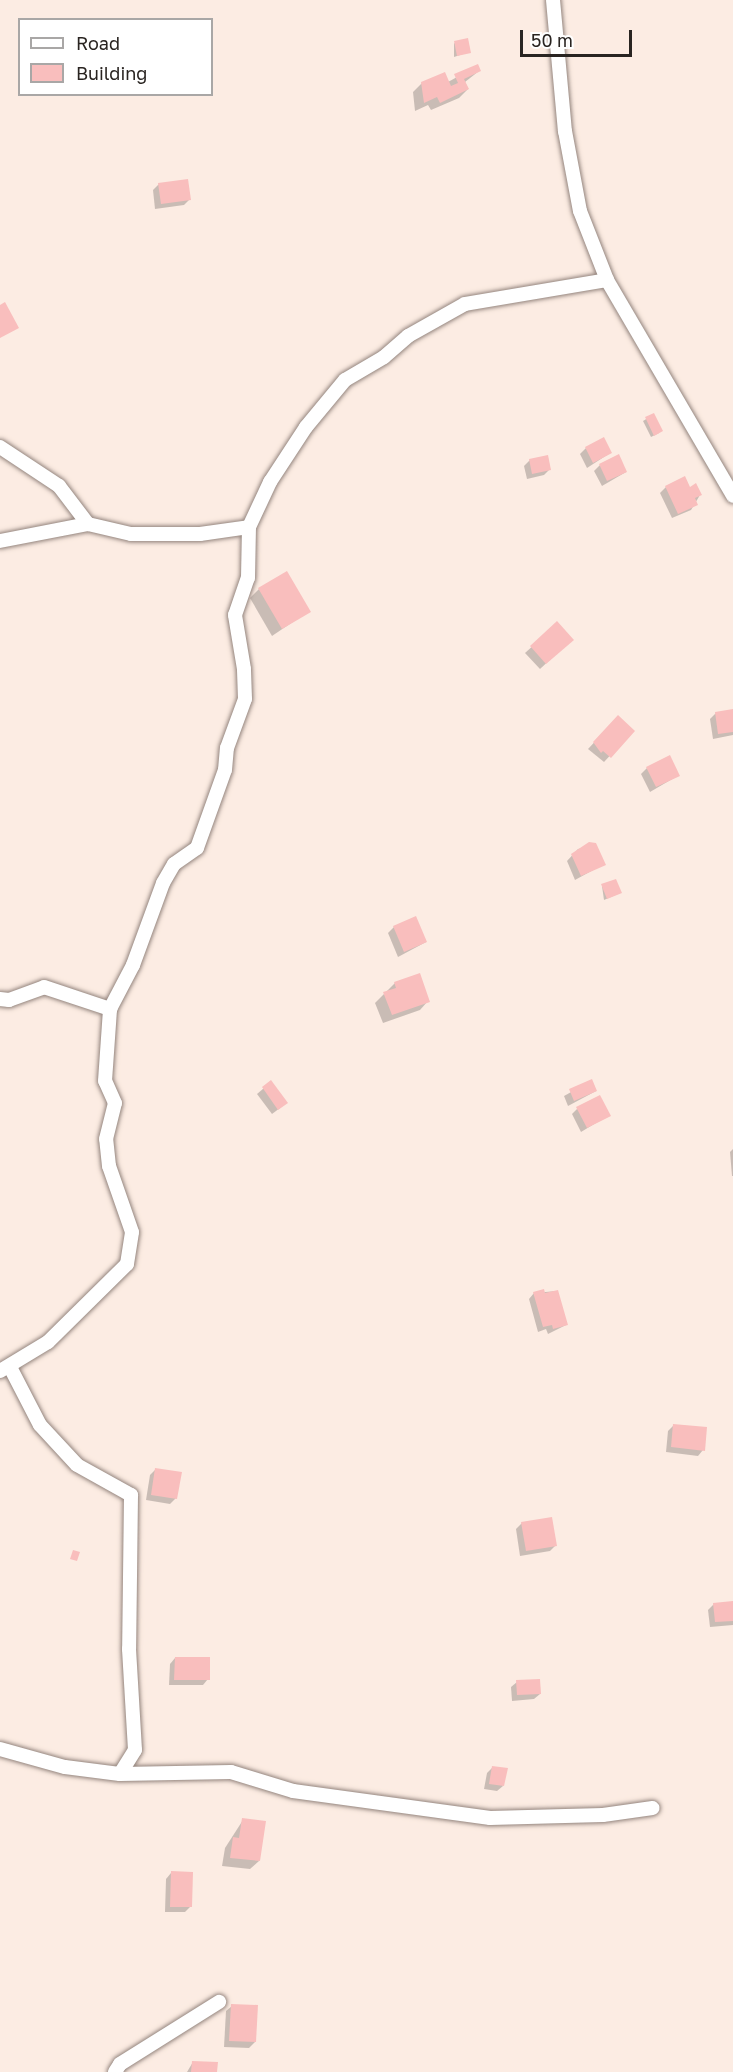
<!DOCTYPE html>
<style>
body{margin:0}
#map{position:relative;width:733px;height:2072px;overflow:hidden;background:#fcece3;font-family:"Golos Text",sans-serif}
div>[style]{position:absolute}
.shadow>*{inset:0;background:#0003}
.building>*{inset:0;background:#f9bebd}
.roads{filter:drop-shadow(0 0 2px #94857e) drop-shadow(0 0 2px #94857e)}
.minor>*{height:14px;margin:-7px;padding:0 7px;transform-origin:7px;border-radius:7px;background:#fff}
span{translate:-50% -50%;white-space:nowrap;text-align:center;line-height:1.15;-webkit-text-stroke:6px #fff;paint-order:stroke}
.legend{position:absolute;left:18px;top:18px;width:195px;height:78px;box-sizing:border-box;background:#fff;border:2px solid #a9a7a6;margin:0;padding:8px 10px;list-style:none;font-size:18px;color:#292421}
.legend li{display:flex;align-items:center;gap:12px;height:30px}
.legend b{width:30px;border:2px solid #a9a7a6}
.scale{position:absolute;left:520px;top:30px;width:112px;height:27px;box-sizing:border-box;border:3px solid #292421;border-top:0;padding-left:8px;font-size:18px;line-height:21px;white-space:nowrap;color:#292421;-webkit-text-stroke:4px #fff;paint-order:stroke}
</style>
<div id="map">
<div class="shadow">
<i style="clip-path:polygon(454px 43px,469px 52px,454px 57px)"></i>
<i style="clip-path:polygon(477px 66px,479px 71px,465px 82px,468px 89px,459px 98px,431px 110px,428px 105px,415px 111px,413px 92px,422px 83px,448px 82px)"></i>
<i style="clip-path:polygon(159px 184px,190px 199px,184px 205px,155px 209px,153px 190px)"></i>
<i style="clip-path:polygon(653px 415px,659px 433px,651px 437px,643px 421px)"></i>
<i style="clip-path:polygon(586px 448px,610px 453px,587px 468px,580px 454px)"></i>
<i style="clip-path:polygon(530px 460px,549px 470px,544px 475px,527px 479px,524px 466px)"></i>
<i style="clip-path:polygon(600px 465px,626px 472px,602px 486px,594px 471px)"></i>
<i style="clip-path:polygon(666px 487px,689px 489px,700px 495px,691px 510px,672px 518px,660px 493px)"></i>
<i style="clip-path:polygon(259px 589px,309px 611px,272px 636px,250px 598px)"></i>
<i style="clip-path:polygon(557px 624px,566px 645px,540px 669px,525px 653px)"></i>
<i style="clip-path:polygon(733px 711px,733px 735px,713px 739px,710px 719px,716px 713px)"></i>
<i style="clip-path:polygon(618px 717px,633px 731px,604px 762px,588px 749px)"></i>
<i style="clip-path:polygon(647px 768px,679px 775px,650px 792px,641px 774px)"></i>
<i style="clip-path:polygon(596px 845px,604px 864px,575px 880px,567px 861px,578px 849px)"></i>
<i style="clip-path:polygon(602px 886px,620px 893px,604px 900px)"></i>
<i style="clip-path:polygon(394px 927px,426px 942px,398px 957px,388px 933px)"></i>
<i style="clip-path:polygon(395px 983px,428px 1001px,420px 1010px,383px 1023px,375px 1003px)"></i>
<i style="clip-path:polygon(591px 1081px,596px 1091px,568px 1106px,564px 1096px)"></i>
<i style="clip-path:polygon(271px 1082px,280px 1108px,272px 1114px,257px 1094px)"></i>
<i style="clip-path:polygon(577px 1109px,609px 1115px,581px 1132px,572px 1114px)"></i>
<i style="clip-path:polygon(733px 1149px,733px 1176px,732px 1176px,730px 1152px)"></i>
<i style="clip-path:polygon(557px 1291px,566px 1325px,548px 1334px,546px 1329px,538px 1332px,529px 1299px,534px 1293px)"></i>
<i style="clip-path:polygon(674px 1425px,703px 1450px,698px 1456px,666px 1452px,668px 1431px)"></i>
<i style="clip-path:polygon(156px 1469px,176px 1498px,170px 1504px,146px 1500px,150px 1475px)"></i>
<i style="clip-path:polygon(522px 1523px,556px 1545px,550px 1551px,520px 1556px,516px 1529px)"></i>
<i style="clip-path:polygon(733px 1603px,733px 1625px,710px 1627px,708px 1610px,714px 1604px)"></i>
<i style="clip-path:polygon(175px 1658px,208px 1679px,203px 1685px,169px 1685px,170px 1664px)"></i>
<i style="clip-path:polygon(517px 1682px,540px 1694px,534px 1699px,512px 1701px,511px 1687px)"></i>
<i style="clip-path:polygon(493px 1767px,503px 1786px,497px 1791px,484px 1789px,487px 1773px)"></i>
<i style="clip-path:polygon(243px 1820px,259px 1861px,250px 1869px,222px 1866px,225px 1848px)"></i>
<i style="clip-path:polygon(171px 1873px,191px 1906px,185px 1912px,165px 1912px,166px 1879px)"></i>
<i style="clip-path:polygon(232px 2006px,255px 2042px,249px 2048px,224px 2047px,226px 2011px)"></i>
<i style="clip-path:polygon(193px 2062px,215px 2072px,187px 2072px)"></i>
</div>
<div class="building">
<i style="clip-path:polygon(468px 38px,471px 53px,457px 56px,454px 41px)"></i>
<i style="clip-path:polygon(478px 64px,481px 71px,464px 79px,469px 89px,440px 103px,437px 97px,424px 103px,421px 82px,445px 72px,451px 86px,458px 83px,454px 74px)"></i>
<i style="clip-path:polygon(188px 179px,191px 200px,161px 204px,158px 183px)"></i>
<i style="clip-path:polygon(5px 302px,19px 328px,0 338px,0 305px)"></i>
<i style="clip-path:polygon(654px 413px,663px 431px,654px 436px,645px 417px)"></i>
<i style="clip-path:polygon(604px 437px,612px 453px,593px 463px,585px 447px)"></i>
<i style="clip-path:polygon(619px 454px,627px 472px,607px 481px,599px 464px)"></i>
<i style="clip-path:polygon(548px 455px,551px 470px,532px 474px,529px 459px)"></i>
<i style="clip-path:polygon(685px 476px,690px 487px,696px 483px,702px 495px,695px 498px,698px 505px,678px 514px,665px 486px)"></i>
<i style="clip-path:polygon(287px 571px,311px 612px,282px 629px,258px 588px)"></i>
<i style="clip-path:polygon(557px 621px,574px 640px,546px 664px,530px 646px)"></i>
<i style="clip-path:polygon(733px 709px,733px 732px,718px 734px,715px 712px)"></i>
<i style="clip-path:polygon(618px 715px,635px 731px,611px 758px,603px 751px,601px 753px,593px 742px)"></i>
<i style="clip-path:polygon(670px 755px,680px 776px,656px 787px,646px 767px)"></i>
<i style="clip-path:polygon(589px 842px,596px 843px,606px 865px,581px 876px,571px 854px)"></i>
<i style="clip-path:polygon(616px 879px,622px 893px,607px 899px,601px 884px)"></i>
<i style="clip-path:polygon(416px 916px,427px 942px,404px 952px,393px 926px)"></i>
<i style="clip-path:polygon(420px 973px,430px 1002px,392px 1015px,383px 992px,396px 988px,394px 982px)"></i>
<i style="clip-path:polygon(592px 1079px,597px 1091px,574px 1101px,569px 1089px)"></i>
<i style="clip-path:polygon(271px 1080px,288px 1103px,278px 1110px,262px 1087px)"></i>
<i style="clip-path:polygon(600px 1095px,611px 1116px,587px 1128px,576px 1107px)"></i>
<i style="clip-path:polygon(544px 1289px,545px 1293px,558px 1290px,568px 1325px,553px 1329px,552px 1325px,543px 1327px,533px 1292px)"></i>
<i style="clip-path:polygon(673px 1424px,707px 1427px,705px 1451px,671px 1447px)"></i>
<i style="clip-path:polygon(155px 1468px,182px 1472px,177px 1499px,151px 1495px)"></i>
<i style="clip-path:polygon(552px 1517px,557px 1546px,526px 1551px,521px 1522px)"></i>
<i style="clip-path:polygon(73px 1550px,80px 1552px,77px 1561px,70px 1559px)"></i>
<i style="clip-path:polygon(733px 1601px,733px 1621px,715px 1622px,713px 1603px)"></i>
<i style="clip-path:polygon(175px 1657px,210px 1657px,210px 1680px,174px 1680px)"></i>
<i style="clip-path:polygon(540px 1679px,541px 1694px,517px 1695px,516px 1680px)"></i>
<i style="clip-path:polygon(492px 1766px,508px 1768px,504px 1786px,489px 1784px)"></i>
<i style="clip-path:polygon(242px 1818px,266px 1821px,260px 1861px,230px 1858px,233px 1837px,239px 1838px)"></i>
<i style="clip-path:polygon(171px 1871px,193px 1872px,192px 1907px,170px 1907px)"></i>
<i style="clip-path:polygon(231px 2004px,258px 2005px,256px 2042px,229px 2041px)"></i>
<i style="clip-path:polygon(192px 2061px,218px 2062px,217px 2072px,191px 2072px)"></i>
</div>
<div class="roads">
<div class="minor">
<i style="left:553px;top:0;width:132px;rotate:84.8deg"></i>
<i style="left:565px;top:131px;width:81px;rotate:79.4deg"></i>
<i style="left:580px;top:211px;width:74px;rotate:68.6deg"></i>
<i style="left:607px;top:280px;width:250px;rotate:59.7deg"></i>
<i style="left:0;top:447px;width:71px;rotate:33.5deg"></i>
<i style="left:59px;top:486px;width:48px;rotate:52.7deg"></i>
<i style="left:0;top:541px;width:90px;rotate:-10.9deg"></i>
<i style="left:88px;top:524px;width:44px;rotate:13.1deg"></i>
<i style="left:131px;top:534px;width:69px"></i>
<i style="left:200px;top:534px;width:49px;rotate:-8.1deg"></i>
<i style="left:249px;top:527px;width:50px;rotate:-65deg"></i>
<i style="left:270px;top:482px;width:66px;rotate:-56.8deg"></i>
<i style="left:306px;top:427px;width:61px;rotate:-50.3deg"></i>
<i style="left:345px;top:380px;width:45px;rotate:-30.5deg"></i>
<i style="left:384px;top:357px;width:32px;rotate:-41deg"></i>
<i style="left:408px;top:336px;width:65px;rotate:-29.3deg"></i>
<i style="left:465px;top:304px;width:144px;rotate:-9.6deg"></i>
<i style="left:0;top:999px;width:9px;rotate:6deg"></i>
<i style="left:9px;top:1000px;width:37px;rotate:-20deg"></i>
<i style="left:44px;top:987px;width:70px;rotate:18.4deg"></i>
<i style="left:10px;top:1367px;width:65px;rotate:62.7deg"></i>
<i style="left:40px;top:1425px;width:54px;rotate:47.2deg"></i>
<i style="left:77px;top:1465px;width:62px;rotate:29.1deg"></i>
<i style="left:131px;top:1495px;width:154px;rotate:90.7deg"></i>
<i style="left:129px;top:1649px;width:101px;rotate:86.6deg"></i>
<i style="left:135px;top:1750px;width:28px;rotate:122deg"></i>
<i style="left:0;top:1371px;width:56px;rotate:-31.1deg"></i>
<i style="left:48px;top:1342px;width:111px;rotate:-44.6deg"></i>
<i style="left:127px;top:1264px;width:32px;rotate:-81deg"></i>
<i style="left:132px;top:1232px;width:70px;rotate:-109.2deg"></i>
<i style="left:109px;top:1166px;width:27px;rotate:-96deg"></i>
<i style="left:106px;top:1139px;width:37px;rotate:-76deg"></i>
<i style="left:115px;top:1103px;width:24px;rotate:-114deg"></i>
<i style="left:105px;top:1081px;width:72px;rotate:-86deg"></i>
<i style="left:110px;top:1009px;width:50px;rotate:-62.4deg"></i>
<i style="left:133px;top:965px;width:87px;rotate:-69.9deg"></i>
<i style="left:163px;top:883px;width:22px;rotate:-60deg"></i>
<i style="left:174px;top:864px;width:28px;rotate:-35deg"></i>
<i style="left:197px;top:848px;width:83px;rotate:-70.3deg"></i>
<i style="left:225px;top:770px;width:22px;rotate:-85deg"></i>
<i style="left:227px;top:748px;width:52px;rotate:-69.8deg"></i>
<i style="left:245px;top:699px;width:30px;rotate:-92deg"></i>
<i style="left:244px;top:669px;width:55px;rotate:-99.5deg"></i>
<i style="left:235px;top:615px;width:39px;rotate:-71deg"></i>
<i style="left:248px;top:578px;width:51px;rotate:-88.9deg"></i>
<i style="left:0;top:1749px;width:67px;rotate:15.5deg"></i>
<i style="left:65px;top:1767px;width:55px;rotate:7.3deg"></i>
<i style="left:120px;top:1774px;width:111px;rotate:-1deg"></i>
<i style="left:231px;top:1772px;width:65px;rotate:17deg"></i>
<i style="left:293px;top:1791px;width:199px;rotate:7.8deg"></i>
<i style="left:490px;top:1818px;width:113px;rotate:-1.5deg"></i>
<i style="left:603px;top:1815px;width:50px;rotate:-8deg"></i>
<i style="left:115px;top:2072px;width:9px;rotate:-58deg"></i>
<i style="left:120px;top:2064px;width:117px;rotate:-32.1deg"></i>
</div>
</div>
<ul class="legend">
<li><b style="height:8px;background:#fff"></b>Road</li>
<li><b style="height:16px;background:#f9bebd"></b>Building</li>
</ul>
<div class="scale">50 m</div>
</div>
